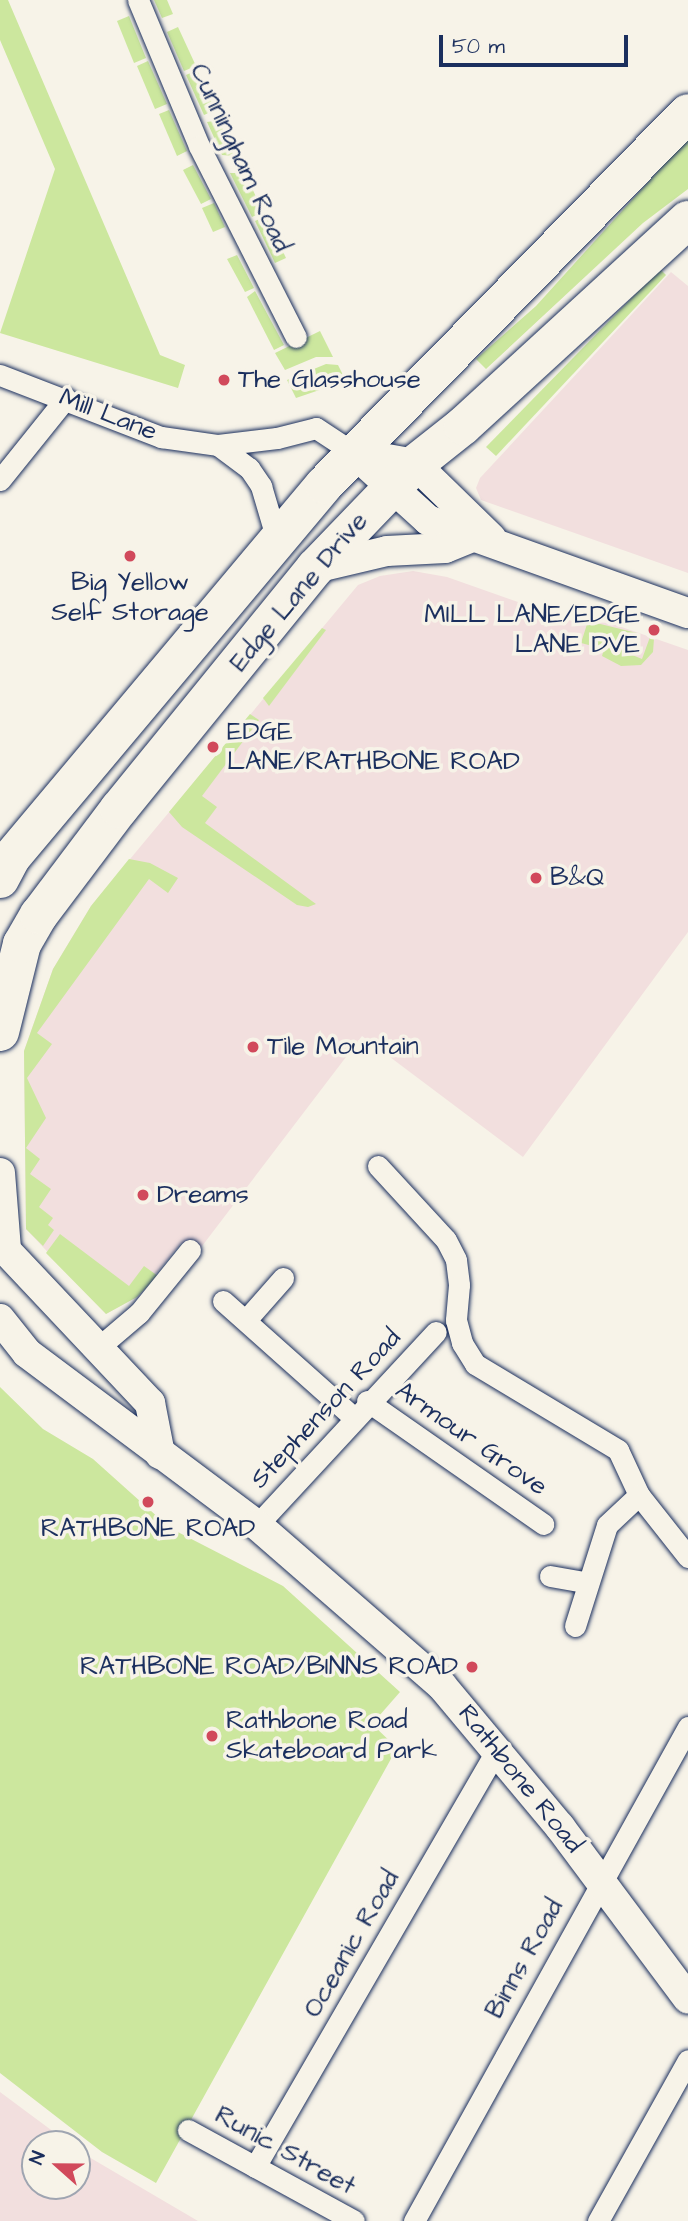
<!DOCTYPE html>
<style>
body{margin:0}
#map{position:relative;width:688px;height:2221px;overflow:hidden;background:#f7f3e8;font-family:"Architects Daughter",sans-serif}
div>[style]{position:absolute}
.built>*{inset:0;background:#f2dfde}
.green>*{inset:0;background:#cce79e}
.roads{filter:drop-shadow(0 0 2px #1b2f5e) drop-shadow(0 0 2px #1b2f5e)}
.street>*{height:21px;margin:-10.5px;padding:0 10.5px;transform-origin:10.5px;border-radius:10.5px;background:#f7f3e8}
.secondary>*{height:30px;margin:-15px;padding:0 15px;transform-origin:15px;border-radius:15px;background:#f7f3e8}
.highway>*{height:38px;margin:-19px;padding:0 19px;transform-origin:19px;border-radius:19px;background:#f7f3e8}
.dots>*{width:19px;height:19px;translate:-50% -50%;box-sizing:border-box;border:4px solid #f7f3e8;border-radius:50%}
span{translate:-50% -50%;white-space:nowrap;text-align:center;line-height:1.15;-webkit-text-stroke:7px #f7f3e8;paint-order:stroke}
.street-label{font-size:26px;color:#1b2f5e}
.poi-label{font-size:26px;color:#1b2f5e}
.left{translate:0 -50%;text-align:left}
.right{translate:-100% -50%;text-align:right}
.north{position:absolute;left:21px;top:2130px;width:70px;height:70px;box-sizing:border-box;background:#f7f3e8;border:2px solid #9fa5b1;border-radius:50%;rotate:291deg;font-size:19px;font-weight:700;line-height:28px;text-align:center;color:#1b2f5e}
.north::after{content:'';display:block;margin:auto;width:24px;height:32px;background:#d1495b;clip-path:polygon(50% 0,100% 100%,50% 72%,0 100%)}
.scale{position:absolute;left:439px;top:35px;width:189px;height:32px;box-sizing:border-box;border:4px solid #1b2f5e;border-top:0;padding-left:9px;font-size:21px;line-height:24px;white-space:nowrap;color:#1b2f5e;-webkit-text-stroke:5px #f7f3e8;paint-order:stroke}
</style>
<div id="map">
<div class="built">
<i style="clip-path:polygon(671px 272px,688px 286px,688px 573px,481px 500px,476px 488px,480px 478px)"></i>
<i style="clip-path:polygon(413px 571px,447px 577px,572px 621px,610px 623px,688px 650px,688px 932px,523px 1157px,362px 1036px,196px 1254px,181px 1243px,137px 1297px,106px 1314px,26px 1229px,24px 1051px,53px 969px,91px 906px,358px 585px,380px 576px)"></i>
<i style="clip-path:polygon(0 2092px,70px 2144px,35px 2144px,35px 2186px,77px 2186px,77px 2150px,198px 2221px,0 2221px)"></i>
</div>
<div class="green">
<i style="clip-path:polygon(0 0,8px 0,160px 355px,185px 365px,178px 388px,0 333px,55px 169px,0 40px)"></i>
<i style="clip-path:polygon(154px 0,167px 0,173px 14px,162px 18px)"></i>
<i style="clip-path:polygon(129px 16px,146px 58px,134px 63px,117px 21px)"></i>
<i style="clip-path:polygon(178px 27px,196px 66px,184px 71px,167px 32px)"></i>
<i style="clip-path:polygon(148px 61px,167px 104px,155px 109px,137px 66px)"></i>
<i style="clip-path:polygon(197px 70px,215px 110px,204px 115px,186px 75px)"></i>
<i style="clip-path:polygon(169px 110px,187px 151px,177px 156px,159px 114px)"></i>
<i style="clip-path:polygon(219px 120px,234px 156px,222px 155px,207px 122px)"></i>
<i style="clip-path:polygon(688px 138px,688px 189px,643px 223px,486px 369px,476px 359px,536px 306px)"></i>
<i style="clip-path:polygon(193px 165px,211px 199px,201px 204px,183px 170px)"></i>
<i style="clip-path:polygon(230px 173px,245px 173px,263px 212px,252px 217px)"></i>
<i style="clip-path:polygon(214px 203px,225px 227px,213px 232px,202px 208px)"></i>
<i style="clip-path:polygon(266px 216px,286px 258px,275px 263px,255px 221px)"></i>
<i style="clip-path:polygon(237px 255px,254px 288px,245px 292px,227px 259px)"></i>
<i style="clip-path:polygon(660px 269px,666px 275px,496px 456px,486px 447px)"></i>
<i style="clip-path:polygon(255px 291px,284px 345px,274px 350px,247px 297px)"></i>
<i style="clip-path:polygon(320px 331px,333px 357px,316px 357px,285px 370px,275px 353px)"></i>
<i style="clip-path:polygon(326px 364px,338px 365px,346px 381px,296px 398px,287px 380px)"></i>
<i style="clip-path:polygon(588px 621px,637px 633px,630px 654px,642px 659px,650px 637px,654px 639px,653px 652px,641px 665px,621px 666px,602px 656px,604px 649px,581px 643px)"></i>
<i style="clip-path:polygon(322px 628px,326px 630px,269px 706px,263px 698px)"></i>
<i style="clip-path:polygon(250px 714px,259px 720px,202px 796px,217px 807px,205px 823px,316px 904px,308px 907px,297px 905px,182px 827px,169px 812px)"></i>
<i style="clip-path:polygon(129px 859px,150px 863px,178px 878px,168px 893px,149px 879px,37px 1033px,52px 1044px,27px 1078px,46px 1118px,26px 1148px,40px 1159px,30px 1174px,51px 1189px,39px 1207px,53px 1218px,48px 1225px,54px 1230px,43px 1246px,26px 1229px,24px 1051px,53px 969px,91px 906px)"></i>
<i style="clip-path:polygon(60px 1234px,129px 1286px,144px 1266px,158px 1276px,137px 1297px,106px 1314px,46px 1253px)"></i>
<i style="clip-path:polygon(0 1387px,43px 1429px,93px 1459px,170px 1528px,283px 1586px,400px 1692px,372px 1724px,397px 1748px,156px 2183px,102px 2152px,0 2073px)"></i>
</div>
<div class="roads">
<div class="street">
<i style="left:138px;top:0;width:158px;rotate:67.3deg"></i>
<i style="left:199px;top:146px;width:214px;rotate:63.1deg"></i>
<i style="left:0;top:375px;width:173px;rotate:21.1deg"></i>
<i style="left:161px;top:437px;width:58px;rotate:8deg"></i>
<i style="left:218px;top:445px;width:59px;rotate:-6.8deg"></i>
<i style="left:277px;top:438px;width:40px;rotate:-14.4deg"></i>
<i style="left:316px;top:428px;width:45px;rotate:33.3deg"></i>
<i style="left:218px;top:445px;width:39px;rotate:37deg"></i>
<i style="left:249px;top:468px;width:22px;rotate:56deg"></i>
<i style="left:261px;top:486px;width:56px;rotate:73.5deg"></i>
<i style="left:0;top:480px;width:105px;rotate:-51.2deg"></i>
<i style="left:378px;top:1166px;width:100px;rotate:47.4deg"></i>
<i style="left:446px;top:1240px;width:22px;rotate:63deg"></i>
<i style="left:456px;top:1260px;width:25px;rotate:83deg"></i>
<i style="left:459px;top:1285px;width:35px;rotate:95deg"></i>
<i style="left:456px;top:1320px;width:24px;rotate:75deg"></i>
<i style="left:462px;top:1343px;width:25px;rotate:58deg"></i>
<i style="left:475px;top:1364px;width:167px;rotate:31deg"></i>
<i style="left:618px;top:1450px;width:50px;rotate:65deg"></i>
<i style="left:639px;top:1495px;width:79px;rotate:51.7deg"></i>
<i style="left:223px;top:1301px;width:174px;rotate:41.7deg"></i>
<i style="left:246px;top:1320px;width:56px;rotate:-48.6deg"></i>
<i style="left:99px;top:1347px;width:52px;rotate:-40.4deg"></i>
<i style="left:139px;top:1313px;width:81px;rotate:-51deg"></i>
<i style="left:367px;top:1401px;width:215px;rotate:34.9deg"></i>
<i style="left:257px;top:1525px;width:263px;rotate:-47.2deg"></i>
<i style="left:550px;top:1576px;width:36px;rotate:10deg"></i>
<i style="left:575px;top:1626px;width:106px;rotate:-72.4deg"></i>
<i style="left:607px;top:1525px;width:44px;rotate:-43.2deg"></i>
<i style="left:188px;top:2130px;width:189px;rotate:28.7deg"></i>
<i style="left:255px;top:2167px;width:484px;rotate:-59.9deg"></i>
<i style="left:414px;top:2221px;width:565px;rotate:-60.98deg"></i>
<i style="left:598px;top:2221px;width:184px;rotate:-60.8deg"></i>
</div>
<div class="secondary">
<i style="left:354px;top:453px;width:100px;rotate:42.2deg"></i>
<i style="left:428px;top:520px;width:276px;rotate:19.7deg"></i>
<i style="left:354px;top:453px;width:62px;rotate:10.2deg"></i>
<i style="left:415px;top:464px;width:106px;rotate:44.2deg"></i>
<i style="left:315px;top:568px;width:74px;rotate:-13.3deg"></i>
<i style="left:387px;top:551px;width:58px;rotate:-3deg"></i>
<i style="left:445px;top:548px;width:31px;rotate:-22deg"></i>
<i style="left:0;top:1173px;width:77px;rotate:85.5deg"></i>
<i style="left:0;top:1244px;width:219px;rotate:46.7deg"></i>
<i style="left:150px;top:1403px;width:52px;rotate:78.9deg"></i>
<i style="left:0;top:1319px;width:43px;rotate:51.5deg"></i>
<i style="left:27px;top:1353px;width:287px;rotate:36.8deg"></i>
<i style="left:257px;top:1525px;width:245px;rotate:41deg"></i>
<i style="left:442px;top:1686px;width:184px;rotate:50.1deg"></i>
<i style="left:560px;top:1827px;width:214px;rotate:53.3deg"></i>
</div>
<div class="highway">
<i style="left:0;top:879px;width:24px;rotate:-62deg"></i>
<i style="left:11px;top:858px;width:487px;rotate:-50deg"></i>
<i style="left:324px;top:485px;width:520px;rotate:-45.62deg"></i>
<i style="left:0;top:1032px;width:91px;rotate:-76deg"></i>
<i style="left:22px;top:944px;width:34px;rotate:-60deg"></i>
<i style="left:39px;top:915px;width:133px;rotate:-53deg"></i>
<i style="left:119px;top:809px;width:311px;rotate:-50.9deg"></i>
<i style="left:315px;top:568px;width:144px;rotate:-46.1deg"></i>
<i style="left:415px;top:464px;width:61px;rotate:-38.4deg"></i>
<i style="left:463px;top:426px;width:305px;rotate:-42.5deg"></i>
</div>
</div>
<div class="dots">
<i style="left:224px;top:380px;background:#d1495b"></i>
<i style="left:130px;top:556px;background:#d1495b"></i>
<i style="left:654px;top:630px;background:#d1495b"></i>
<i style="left:213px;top:747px;background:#d1495b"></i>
<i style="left:536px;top:878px;background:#d1495b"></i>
<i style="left:253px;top:1047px;background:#d1495b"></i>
<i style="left:143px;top:1195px;background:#d1495b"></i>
<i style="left:148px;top:1502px;background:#d1495b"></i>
<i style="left:472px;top:1667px;background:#d1495b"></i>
<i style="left:212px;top:1736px;background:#d1495b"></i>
</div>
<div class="street-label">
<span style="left:240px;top:158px;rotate:65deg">Cunningham Road</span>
<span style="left:108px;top:415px;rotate:21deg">Mill Lane</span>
<span style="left:299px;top:592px;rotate:-50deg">Edge Lane Drive</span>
<span style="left:326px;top:1409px;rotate:-47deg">Stephenson Road</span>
<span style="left:471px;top:1439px;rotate:35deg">Armour Grove</span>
<span style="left:520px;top:1779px;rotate:51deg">Rathbone Road</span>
<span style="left:352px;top:1944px;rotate:-60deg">Oceanic Road</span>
<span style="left:525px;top:1959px;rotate:-61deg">Binns Road</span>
<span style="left:285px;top:2151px;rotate:29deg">Runic Street</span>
</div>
<div class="poi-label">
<span class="left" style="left:238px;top:380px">The Glasshouse</span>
<span style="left:130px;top:598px">Big Yellow<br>Self Storage</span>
<span class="right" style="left:640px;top:630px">MILL LANE/EDGE<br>LANE DVE</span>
<span class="left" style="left:227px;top:747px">EDGE<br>LANE/RATHBONE ROAD</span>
<span class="left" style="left:550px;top:878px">B&amp;Q</span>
<span class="left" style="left:267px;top:1047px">Tile Mountain</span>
<span class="left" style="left:157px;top:1195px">Dreams</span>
<span style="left:148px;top:1529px">RATHBONE ROAD</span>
<span class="right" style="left:458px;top:1667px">RATHBONE ROAD/BINNS ROAD</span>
<span class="left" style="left:226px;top:1736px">Rathbone Road<br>Skateboard Park</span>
</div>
<div class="north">N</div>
<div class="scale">50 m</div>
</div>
